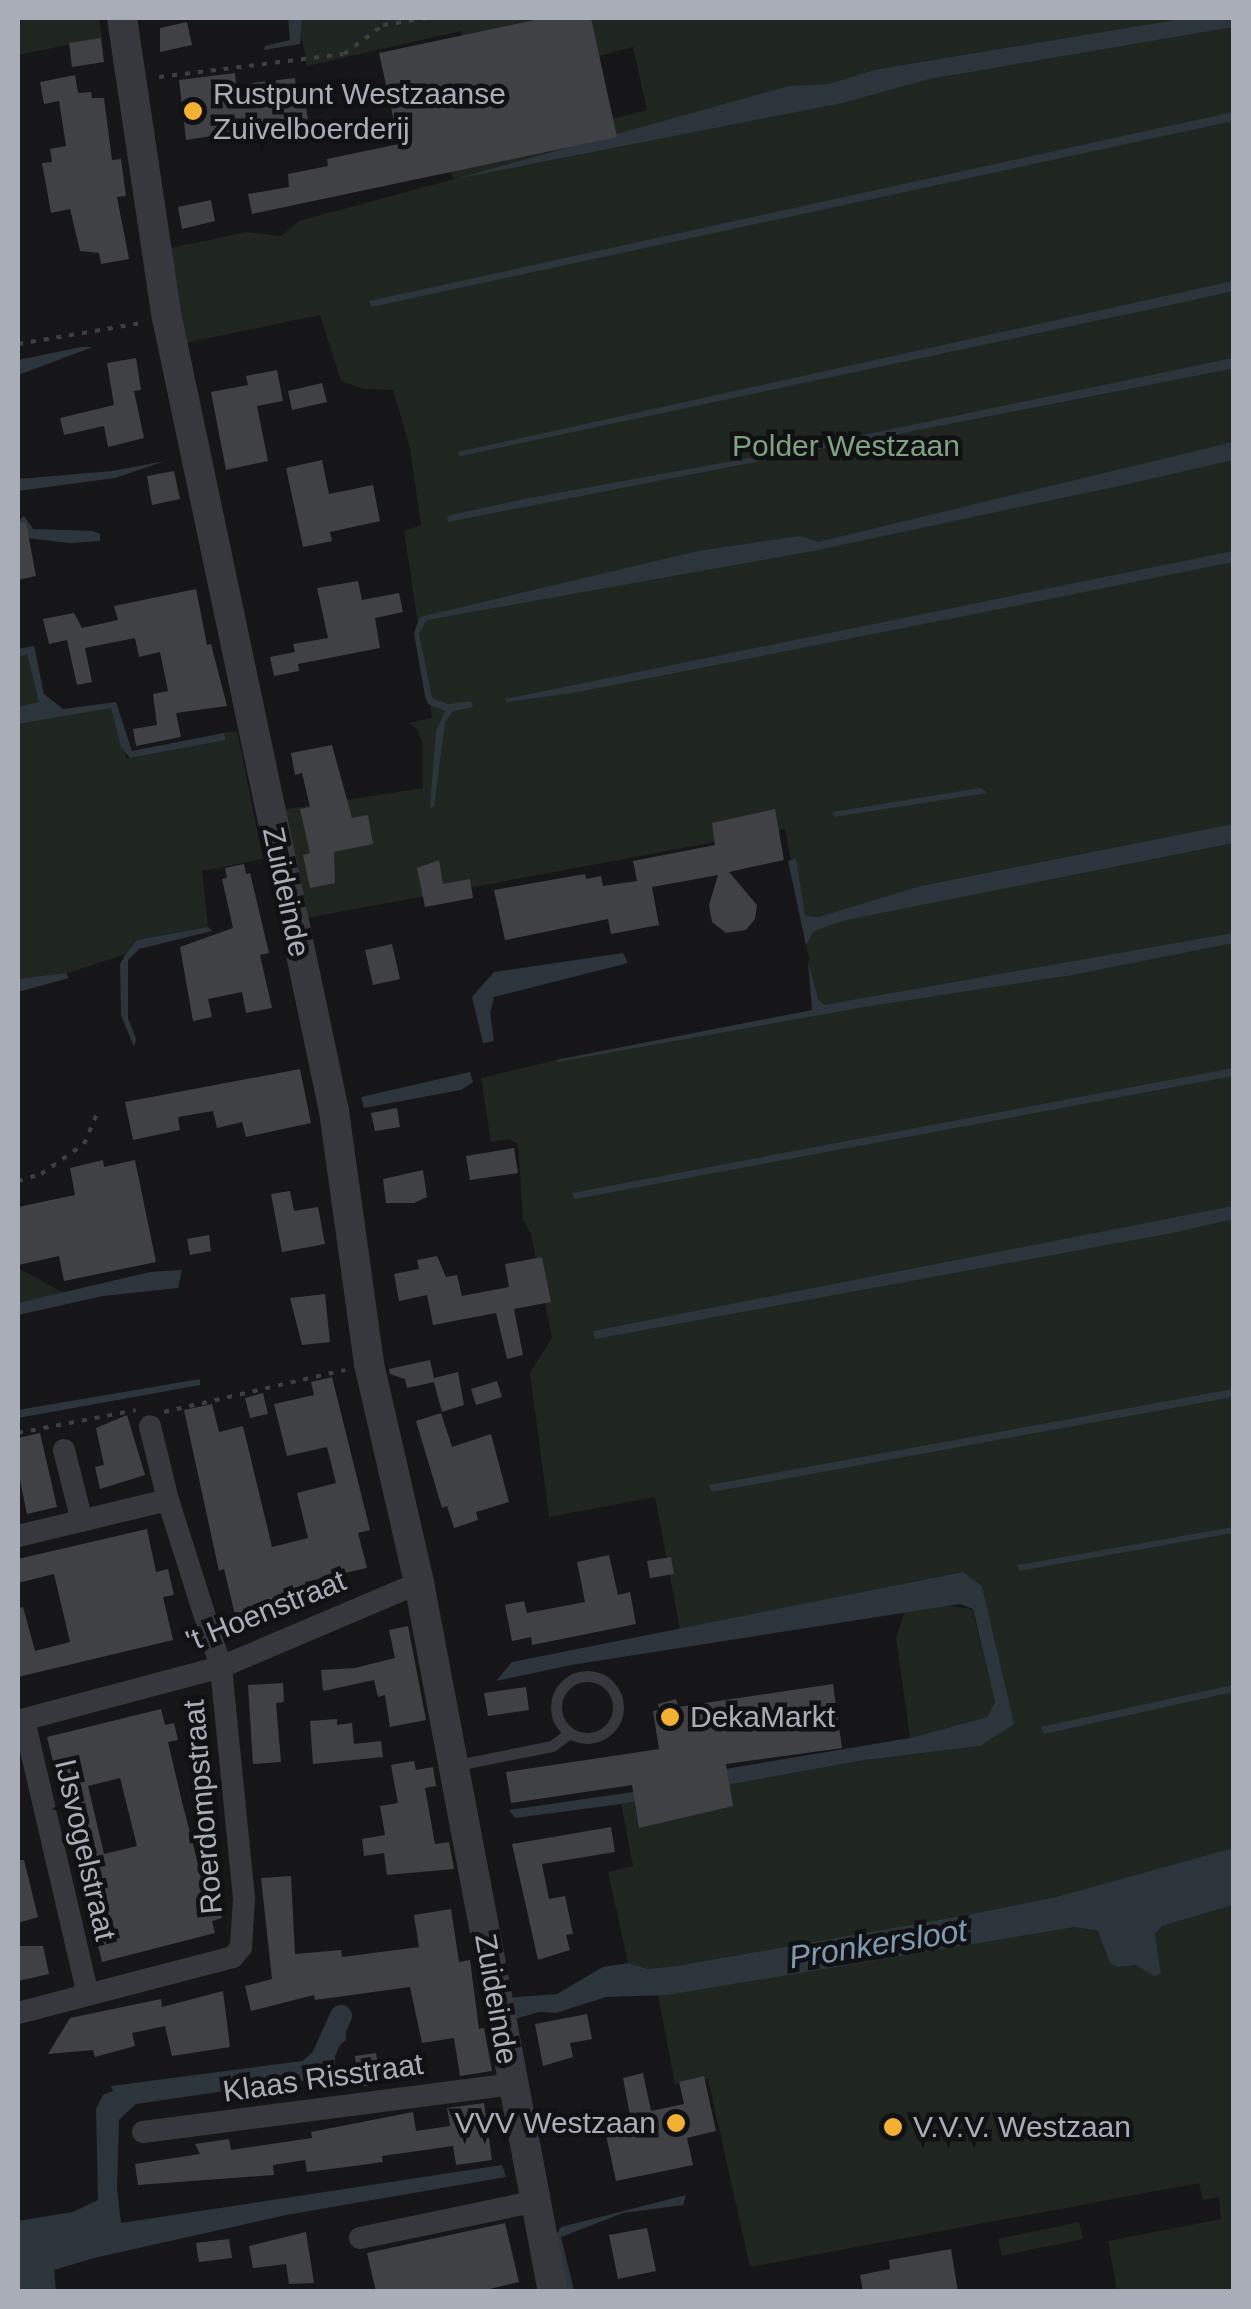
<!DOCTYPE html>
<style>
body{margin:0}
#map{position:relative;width:1251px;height:2309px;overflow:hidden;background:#161618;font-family:Helvetica,sans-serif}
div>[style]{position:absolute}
.green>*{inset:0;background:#1e261f}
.water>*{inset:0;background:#2c353c}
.canal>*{height:22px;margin:-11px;padding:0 11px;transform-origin:11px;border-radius:11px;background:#2c353c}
.building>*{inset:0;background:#404145}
.path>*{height:4px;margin-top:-2px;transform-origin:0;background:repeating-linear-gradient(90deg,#3d3f44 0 5px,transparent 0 13px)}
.service>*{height:11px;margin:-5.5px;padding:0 5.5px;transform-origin:5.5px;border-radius:5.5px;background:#37383d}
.service>.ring{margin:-5.5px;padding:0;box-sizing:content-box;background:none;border:11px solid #37383d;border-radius:50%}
.minor>*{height:22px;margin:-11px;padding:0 11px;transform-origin:11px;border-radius:11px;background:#37383d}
.tertiary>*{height:30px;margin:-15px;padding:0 15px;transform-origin:15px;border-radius:15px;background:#37383d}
.dots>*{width:28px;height:28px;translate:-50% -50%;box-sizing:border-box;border:5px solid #111113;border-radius:50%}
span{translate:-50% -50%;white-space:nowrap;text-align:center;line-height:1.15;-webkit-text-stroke:9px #111113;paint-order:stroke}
.poi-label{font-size:30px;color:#a8adb8}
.left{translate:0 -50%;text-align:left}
.right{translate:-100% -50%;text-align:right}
.park-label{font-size:30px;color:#7fa381}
.street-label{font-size:30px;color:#a8adb8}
.water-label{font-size:32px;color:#7f9bb3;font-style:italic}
.frame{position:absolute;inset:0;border:20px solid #a8adb8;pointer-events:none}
</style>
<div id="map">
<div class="green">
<i style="clip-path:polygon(18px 18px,99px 18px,102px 38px,18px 55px)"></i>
<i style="clip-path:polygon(298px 18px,1233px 18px,1233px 1848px,1056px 1897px,967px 1915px,676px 1966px,648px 1969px,628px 1963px,608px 1872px,633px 1866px,621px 1804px,865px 1760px,980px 1746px,1009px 1711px,982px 1586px,963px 1572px,680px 1629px,655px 1497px,549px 1517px,530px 1373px,552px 1338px,531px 1234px,523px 1220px,518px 1144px,509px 1139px,491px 1142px,481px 1078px,556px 1060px,819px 1014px,785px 829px,296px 920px,275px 811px,423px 788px,423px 744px,417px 729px,408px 723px,432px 718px,404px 531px,421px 525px,410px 448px,393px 390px,364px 389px,341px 381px,320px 315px,185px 343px,166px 249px,247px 232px,281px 236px,299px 221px,454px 179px,446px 162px,647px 110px,633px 47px,475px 89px,461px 31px,307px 66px)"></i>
<i style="clip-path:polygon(31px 649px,44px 714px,116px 702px,126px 759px,226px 740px,224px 733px,237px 731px,263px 859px,202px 871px,208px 927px,138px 940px,126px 954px,55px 977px,18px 979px,18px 652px)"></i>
<i style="clip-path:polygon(18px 1268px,73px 1298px,18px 1310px)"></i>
<i style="clip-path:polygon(938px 1604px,972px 1609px,995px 1702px,987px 1717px,910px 1738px,896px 1638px,905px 1611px)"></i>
<i style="clip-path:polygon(1233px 1905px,1233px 2291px,1117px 2291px,1108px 2241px,1221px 2219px,1219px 2197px,1203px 2200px,1199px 2183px,750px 2267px,708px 2079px,675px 2084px,658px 1995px,1075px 1927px,1098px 1931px,1119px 1967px,1136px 1965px,1161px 1974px,1155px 1934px,1162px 1926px)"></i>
<i style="clip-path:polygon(1079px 2222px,1083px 2239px,1002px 2256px,998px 2239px)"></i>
</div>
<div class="water">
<i style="clip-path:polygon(288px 18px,302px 18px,300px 44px,264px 50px,265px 46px,290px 40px)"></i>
<i style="clip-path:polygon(1187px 18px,1233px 18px,1233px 27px,929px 79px,842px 103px,455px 179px,789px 86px,829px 84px,874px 70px)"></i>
<i style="clip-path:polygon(1233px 112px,1233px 121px,371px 307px,369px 301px)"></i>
<i style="clip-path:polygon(1233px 281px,1233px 291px,1180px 303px,460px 456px,458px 452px)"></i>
<i style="clip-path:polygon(81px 347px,93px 347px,18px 375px,18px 360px)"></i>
<i style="clip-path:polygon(1233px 358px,1233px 368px,1225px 370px,448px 522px,447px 516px,519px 500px,777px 453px)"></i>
<i style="clip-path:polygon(1233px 442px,1233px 460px,1137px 482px,813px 551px,427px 620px,419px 633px,432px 698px,448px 704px,471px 701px,473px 707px,453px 711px,445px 723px,434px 807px,430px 808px,436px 731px,445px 711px,428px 704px,425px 696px,414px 633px,420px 617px,698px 551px,799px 536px,818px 542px)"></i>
<i style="clip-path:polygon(165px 461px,115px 478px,18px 491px,18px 479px,112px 471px)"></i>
<i style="clip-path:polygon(24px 516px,33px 529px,93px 531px,100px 534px,100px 541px,70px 543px,18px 537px,18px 521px)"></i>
<i style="clip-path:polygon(1233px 551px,1233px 562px,1005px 608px,573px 693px,507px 702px,505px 699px)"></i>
<i style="clip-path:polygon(34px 646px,44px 694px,63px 709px,116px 702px,132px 751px,224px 733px,226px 740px,130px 758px,121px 747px,111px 708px,18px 724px,18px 707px,39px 702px,27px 654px,18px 657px,18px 649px)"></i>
<i style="clip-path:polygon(980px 788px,988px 793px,834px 817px,833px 812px)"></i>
<i style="clip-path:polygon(1233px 824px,1233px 843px,846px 920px,814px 931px,806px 945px,788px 861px,796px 858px,805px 916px,819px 917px,917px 887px)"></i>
<i style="clip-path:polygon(208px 927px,212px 931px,139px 949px,128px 960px,128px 1018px,136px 1039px,134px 1047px,121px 1015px,120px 964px,126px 954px,137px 940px)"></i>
<i style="clip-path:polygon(1233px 933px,1233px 943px,1072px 975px,870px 1006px,557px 1062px,556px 1060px,812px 1010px,808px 960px,818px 999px,824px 1005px)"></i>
<i style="clip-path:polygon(623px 953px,628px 963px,494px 997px,490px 1013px,494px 1041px,483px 1043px,472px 997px,494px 972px)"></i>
<i style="clip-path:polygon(66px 973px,69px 978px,18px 992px,18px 979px)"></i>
<i style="clip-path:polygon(1233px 1068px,1233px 1076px,575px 1199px,572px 1193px)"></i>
<i style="clip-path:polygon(470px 1072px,473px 1082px,461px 1090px,364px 1108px,361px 1097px)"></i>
<i style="clip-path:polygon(1233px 1206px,1233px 1219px,1172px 1233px,595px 1339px,593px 1331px)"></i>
<i style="clip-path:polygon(182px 1270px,178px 1288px,103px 1296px,18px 1315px,18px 1303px,150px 1272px)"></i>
<i style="clip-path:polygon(200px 1379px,200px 1385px,18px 1418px,18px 1410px)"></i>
<i style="clip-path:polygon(1233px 1389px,1233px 1397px,712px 1492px,709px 1485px)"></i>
<i style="clip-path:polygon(1233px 1527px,1233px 1533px,1019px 1571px,1018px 1565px)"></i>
<i style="clip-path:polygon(963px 1572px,982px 1586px,1014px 1724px,980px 1746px,865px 1760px,621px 1804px,515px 1818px,509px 1810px,640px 1791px,666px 1779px,910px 1738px,987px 1717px,995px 1702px,973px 1609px,960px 1604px,571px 1665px,496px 1681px,512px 1662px)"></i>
<i style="clip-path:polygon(1233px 1685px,1233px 1692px,1044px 1734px,1041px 1727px)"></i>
<i style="clip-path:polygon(1233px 1848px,1233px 1905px,1162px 1926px,1155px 1934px,1161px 1974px,1154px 1976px,1136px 1965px,1118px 1967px,1110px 1963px,1098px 1931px,1075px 1927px,667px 1995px,606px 1997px,556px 2013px,539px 2012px,500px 2023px,504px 1998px,557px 1994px,603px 1967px,628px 1963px,648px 1969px,676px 1966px,967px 1915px,1056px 1897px)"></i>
<i style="clip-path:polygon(345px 2010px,346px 2040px,335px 2049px,335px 2080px,294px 2081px,136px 2104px,125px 2114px,119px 2120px,117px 2189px,121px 2223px,502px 2165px,506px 2177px,286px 2215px,94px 2258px,54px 2270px,56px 2291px,18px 2291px,18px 2221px,73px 2212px,98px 2200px,96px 2109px,103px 2095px,113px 2091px,111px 2086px,302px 2061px,334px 2035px)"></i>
<i style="clip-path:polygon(686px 2195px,683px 2205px,623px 2213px,561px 2237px,574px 2291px,564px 2291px,555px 2237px,561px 2227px)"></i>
</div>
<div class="canal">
<i style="left:323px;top:2056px;width:44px;rotate:-65.8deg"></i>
</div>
<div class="building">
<i style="clip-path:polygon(544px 18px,591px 18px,617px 137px,252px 214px,248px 194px,289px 187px,288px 174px,328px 166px,327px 159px,399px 144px,379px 53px)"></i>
<i style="clip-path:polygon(187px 22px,192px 45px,160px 52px,160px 28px)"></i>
<i style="clip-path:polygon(101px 38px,104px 62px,72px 67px,69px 43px)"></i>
<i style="clip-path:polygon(235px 73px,236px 85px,295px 78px,298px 101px,305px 100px,308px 121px,186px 140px,179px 80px)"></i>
<i style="clip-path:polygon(75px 75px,78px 93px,91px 92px,92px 98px,104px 98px,112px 160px,121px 159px,126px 196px,117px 197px,129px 259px,101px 264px,99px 253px,80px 251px,70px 209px,51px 213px,42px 163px,52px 162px,50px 149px,66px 146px,59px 101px,44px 104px,40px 82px)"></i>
<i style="clip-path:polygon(211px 200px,215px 221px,182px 229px,178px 207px)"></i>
<i style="clip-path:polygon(136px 358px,141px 390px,134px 391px,144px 438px,108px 447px,104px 426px,64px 435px,60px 418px,114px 405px,107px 363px)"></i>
<i style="clip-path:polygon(277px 370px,283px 401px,257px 406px,268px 461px,226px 470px,211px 392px,248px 385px,246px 376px)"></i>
<i style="clip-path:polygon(322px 383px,327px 402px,292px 410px,288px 391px)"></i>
<i style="clip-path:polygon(322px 460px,329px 494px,373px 485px,380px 521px,330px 532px,332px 541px,303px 547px,286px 468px)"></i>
<i style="clip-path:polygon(174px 471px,180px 499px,152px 505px,147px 476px)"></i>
<i style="clip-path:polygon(26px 522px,36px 576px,18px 580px,18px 523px)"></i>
<i style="clip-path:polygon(358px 581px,362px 600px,399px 593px,403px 612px,375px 618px,380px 648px,298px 664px,299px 671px,274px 676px,270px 657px,295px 652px,293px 644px,328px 638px,317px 588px)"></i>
<i style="clip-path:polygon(196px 589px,207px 645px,211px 644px,227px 706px,176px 713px,181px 737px,136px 746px,133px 729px,157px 725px,153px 694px,168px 691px,160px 652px,139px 657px,135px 638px,85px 648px,92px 682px,77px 685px,67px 640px,49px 644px,43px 619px,74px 613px,82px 628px,118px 620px,114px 606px)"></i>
<i style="clip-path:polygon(332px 745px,352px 818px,368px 815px,373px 844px,334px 852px,335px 883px,310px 888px,303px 855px,310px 853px,300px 809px,310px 807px,302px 773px,295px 775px,291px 753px)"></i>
<i style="clip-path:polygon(775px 809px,784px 860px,729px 872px,757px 905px,755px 919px,746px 930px,726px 933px,712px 922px,709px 905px,718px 875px,652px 887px,659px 925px,611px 934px,608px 919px,505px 940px,494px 890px,585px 874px,586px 879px,601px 876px,603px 886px,637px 881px,633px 861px,715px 845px,712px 823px)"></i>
<i style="clip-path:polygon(439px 860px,443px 884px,470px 879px,473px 898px,425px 907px,417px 868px)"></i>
<i style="clip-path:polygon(244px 864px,246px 874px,250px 873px,269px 953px,260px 955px,272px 1008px,246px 1013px,242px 992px,208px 999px,212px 1017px,193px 1021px,180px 947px,233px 928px,222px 879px,227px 878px,225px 868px)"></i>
<i style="clip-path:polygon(392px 944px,400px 979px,373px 985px,365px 950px)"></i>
<i style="clip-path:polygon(300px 1069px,311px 1123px,246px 1137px,242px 1122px,217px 1128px,213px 1111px,178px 1117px,180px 1130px,133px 1140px,125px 1102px)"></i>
<i style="clip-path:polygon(397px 1108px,400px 1127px,375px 1131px,371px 1113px)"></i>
<i style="clip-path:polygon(514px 1148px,518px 1173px,470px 1180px,466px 1156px)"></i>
<i style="clip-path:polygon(103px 1160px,104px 1167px,135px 1160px,156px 1262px,64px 1281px,59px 1256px,18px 1265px,18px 1207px,75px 1195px,70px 1168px)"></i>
<i style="clip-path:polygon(423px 1170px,427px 1197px,414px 1203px,386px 1203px,383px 1179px)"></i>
<i style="clip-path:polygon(290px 1191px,294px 1211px,318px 1207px,325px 1244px,282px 1252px,271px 1194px)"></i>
<i style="clip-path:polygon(209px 1235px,211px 1251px,190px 1255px,187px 1239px)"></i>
<i style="clip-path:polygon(437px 1256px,446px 1277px,457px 1275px,462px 1296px,509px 1287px,505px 1264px,542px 1257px,551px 1302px,514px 1309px,523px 1355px,507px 1359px,496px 1313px,433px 1325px,427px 1295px,399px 1301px,394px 1274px,419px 1269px,417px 1260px)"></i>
<i style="clip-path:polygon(325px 1294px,330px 1342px,302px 1345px,290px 1298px)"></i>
<i style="clip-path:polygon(430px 1360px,434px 1378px,458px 1372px,464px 1405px,442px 1412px,434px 1382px,407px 1388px,405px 1379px,390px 1374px,389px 1369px)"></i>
<i style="clip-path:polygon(332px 1377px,370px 1530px,358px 1533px,367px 1568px,305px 1582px,309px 1597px,235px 1615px,224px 1569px,219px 1571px,184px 1410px,212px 1404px,219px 1432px,243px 1426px,272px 1547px,308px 1538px,297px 1493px,336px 1483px,327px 1447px,287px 1456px,274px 1404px,314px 1395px,311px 1382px)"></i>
<i style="clip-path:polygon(497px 1381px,502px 1397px,476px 1405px,471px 1389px)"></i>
<i style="clip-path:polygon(263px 1393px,268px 1414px,250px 1418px,245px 1398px)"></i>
<i style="clip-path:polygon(441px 1413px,452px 1447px,491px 1434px,509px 1502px,476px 1512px,478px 1520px,454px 1528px,447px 1506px,442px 1508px,416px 1421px)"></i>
<i style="clip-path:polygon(127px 1415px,145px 1475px,100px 1489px,95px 1467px,104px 1465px,96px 1428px)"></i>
<i style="clip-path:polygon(40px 1433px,57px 1507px,27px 1514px,18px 1471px,18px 1438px)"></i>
<i style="clip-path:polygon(147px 1529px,156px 1572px,168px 1569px,174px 1595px,163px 1597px,173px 1640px,18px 1677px,18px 1608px,23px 1607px,35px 1651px,70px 1642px,54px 1574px,18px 1583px,18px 1559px)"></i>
<i style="clip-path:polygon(609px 1555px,618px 1595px,630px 1592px,636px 1624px,532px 1645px,531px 1637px,512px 1641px,505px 1605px,524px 1601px,527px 1613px,585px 1602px,577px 1562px)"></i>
<i style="clip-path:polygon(671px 1557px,674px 1574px,650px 1578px,647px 1561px)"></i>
<i style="clip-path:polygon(408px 1626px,426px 1720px,390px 1727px,385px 1695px,378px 1697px,374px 1680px,323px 1691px,321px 1670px,355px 1668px,395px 1658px,389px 1630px)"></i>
<i style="clip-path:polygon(283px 1683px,284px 1702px,276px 1703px,281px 1762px,253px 1764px,248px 1685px)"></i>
<i style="clip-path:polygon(833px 1684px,842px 1748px,726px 1764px,733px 1806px,639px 1828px,632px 1785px,511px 1803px,506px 1772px,659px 1749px,653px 1711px,660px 1710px,658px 1704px,676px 1699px,678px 1707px)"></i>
<i style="clip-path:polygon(526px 1687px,529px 1710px,488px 1716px,484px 1693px)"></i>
<i style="clip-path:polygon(evenodd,161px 1709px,165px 1725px,174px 1723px,178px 1740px,168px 1742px,182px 1802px,208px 1902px,217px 1900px,222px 1918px,212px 1921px,215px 1933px,102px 1962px,47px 1737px,161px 1709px,120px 1778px,137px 1846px,104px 1854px,88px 1786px,120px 1778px)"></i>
<i style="clip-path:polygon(337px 1719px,337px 1725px,352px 1723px,354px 1744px,381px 1741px,383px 1757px,313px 1764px,310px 1721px)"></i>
<i style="clip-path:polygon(414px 1761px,416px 1770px,433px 1767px,436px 1786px,425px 1788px,435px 1844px,449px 1842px,454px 1869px,387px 1875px,384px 1853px,364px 1856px,362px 1839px,385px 1835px,380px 1806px,398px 1803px,391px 1765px)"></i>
<i style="clip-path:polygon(611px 1827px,615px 1852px,542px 1864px,549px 1899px,565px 1896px,573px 1934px,566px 1935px,570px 1950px,538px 1960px,512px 1844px)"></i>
<i style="clip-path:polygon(18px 1860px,24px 1860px,38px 1917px,18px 1923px)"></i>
<i style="clip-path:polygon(291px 1876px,295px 1954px,341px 1950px,342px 1957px,419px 1947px,414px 1915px,451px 1909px,459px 1962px,470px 1960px,479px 2029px,484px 2028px,492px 2071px,460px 2076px,454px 2038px,422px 2043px,410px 1987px,315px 2000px,314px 1995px,251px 2011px,245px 1986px,272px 1979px,261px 1878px)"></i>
<i style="clip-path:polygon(18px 1946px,43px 1946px,49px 1974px,18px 1981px)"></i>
<i style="clip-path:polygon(223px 1991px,230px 2047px,172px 2056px,165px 2026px,132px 2033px,135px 2046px,95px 2057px,93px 2050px,48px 2054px,70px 2018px,161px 1999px,162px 2007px)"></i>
<i style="clip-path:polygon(587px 2014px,592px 2039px,570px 2043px,573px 2057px,543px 2066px,535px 2024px)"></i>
<i style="clip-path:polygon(376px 2053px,381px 2084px,359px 2087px,355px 2056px)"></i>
<i style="clip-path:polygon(643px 2073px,651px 2111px,684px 2104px,679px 2082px,704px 2076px,716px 2131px,687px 2138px,693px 2165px,616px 2181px,606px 2135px,612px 2120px,630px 2116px,623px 2078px)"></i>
<i style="clip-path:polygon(484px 2103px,492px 2160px,456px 2165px,453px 2146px,382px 2156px,383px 2162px,354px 2166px,307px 2172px,305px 2160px,273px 2165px,274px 2175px,138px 2185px,135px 2164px,200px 2154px,195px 2144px,229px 2139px,231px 2150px,312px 2138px,311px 2132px,413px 2112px,416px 2131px,450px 2126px,447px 2108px)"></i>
<i style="clip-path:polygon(505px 2223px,519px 2282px,477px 2292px,376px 2292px,367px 2253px)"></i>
<i style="clip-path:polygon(647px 2228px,656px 2271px,618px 2279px,609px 2235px)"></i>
<i style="clip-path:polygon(306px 2232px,314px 2283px,289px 2284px,286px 2264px,253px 2268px,249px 2246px)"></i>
<i style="clip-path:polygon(229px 2239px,232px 2258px,199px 2262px,196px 2243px)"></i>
<i style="clip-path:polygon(951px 2249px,958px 2292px,863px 2292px,860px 2275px,890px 2269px,889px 2260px)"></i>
</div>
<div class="path">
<i style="left:159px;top:77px;width:186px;rotate:-7.1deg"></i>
<i style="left:344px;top:54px;width:49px;rotate:-36.6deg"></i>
<i style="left:383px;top:25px;width:45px;rotate:-9deg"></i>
<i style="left:18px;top:344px;width:125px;rotate:-9.7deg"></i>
<i style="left:18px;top:1181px;width:24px;rotate:-17deg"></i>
<i style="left:41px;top:1174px;width:52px;rotate:-34.9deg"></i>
<i style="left:84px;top:1144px;width:39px;rotate:-67deg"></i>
<i style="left:164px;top:1412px;width:186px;rotate:-13.1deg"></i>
<i style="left:18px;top:1433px;width:120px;rotate:-11deg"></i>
</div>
<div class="service">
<i class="ring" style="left:556px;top:1676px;width:51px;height:51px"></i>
<i style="left:457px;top:1765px;width:97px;rotate:-11.3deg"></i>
<i style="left:552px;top:1746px;width:21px;rotate:-37deg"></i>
</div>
<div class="minor">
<i style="left:64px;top:1450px;width:73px;rotate:75.8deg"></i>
<i style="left:18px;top:1536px;width:154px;rotate:-13.5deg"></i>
<i style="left:24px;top:1720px;width:281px;rotate:76.9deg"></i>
<i style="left:18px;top:1721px;width:210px;rotate:-14.9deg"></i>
<i style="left:221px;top:1667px;width:215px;rotate:-23deg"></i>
<i style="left:18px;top:2013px;width:222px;rotate:-14.6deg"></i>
<i style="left:233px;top:1957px;width:13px;rotate:-51deg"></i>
<i style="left:241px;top:1947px;width:49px;rotate:-86.5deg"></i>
<i style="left:244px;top:1898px;width:232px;rotate:-95.7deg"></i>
<i style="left:221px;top:1667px;width:175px;rotate:-107.6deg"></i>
<i style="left:168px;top:1500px;width:76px;rotate:-103.7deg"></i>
<i style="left:143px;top:2132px;width:372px;rotate:-7.4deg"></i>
<i style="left:360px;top:2238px;width:177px;rotate:-11.8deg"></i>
</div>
<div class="tertiary">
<i style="left:122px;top:18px;width:303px;rotate:81.5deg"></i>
<i style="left:167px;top:318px;width:810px;rotate:78.11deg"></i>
<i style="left:334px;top:1111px;width:255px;rotate:82.1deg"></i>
<i style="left:369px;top:1364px;width:225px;rotate:77.1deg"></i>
<i style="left:419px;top:1583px;width:722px;rotate:79.3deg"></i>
</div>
<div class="dots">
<i style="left:193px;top:111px;background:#f2b134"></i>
<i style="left:670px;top:1717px;background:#f2b134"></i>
<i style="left:676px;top:2123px;background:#f2b134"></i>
<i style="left:893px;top:2127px;background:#f2b134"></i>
</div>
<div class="poi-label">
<span class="left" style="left:213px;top:111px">Rustpunt Westzaanse<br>Zuivelboerderij</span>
<span class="left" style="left:690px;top:1717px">DekaMarkt</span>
<span class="right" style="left:656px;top:2123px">VVV Westzaan</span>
<span class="left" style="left:913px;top:2127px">V.V.V. Westzaan</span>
</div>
<div class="park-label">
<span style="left:846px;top:446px">Polder Westzaan</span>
</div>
<div class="street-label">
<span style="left:286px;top:892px;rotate:78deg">Zuideinde</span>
<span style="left:266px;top:1611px;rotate:-22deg">'t Hoenstraat</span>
<span style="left:203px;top:1807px;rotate:-95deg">Roerdompstraat</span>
<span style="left:85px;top:1850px;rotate:77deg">IJsvogelstraat</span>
<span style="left:496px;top:1999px;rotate:80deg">Zuideinde</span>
<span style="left:323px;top:2078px;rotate:-8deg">Klaas Risstraat</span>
</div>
<div class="water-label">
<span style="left:878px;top:1944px;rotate:-9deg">Pronkersloot</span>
</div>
<div class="frame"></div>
</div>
